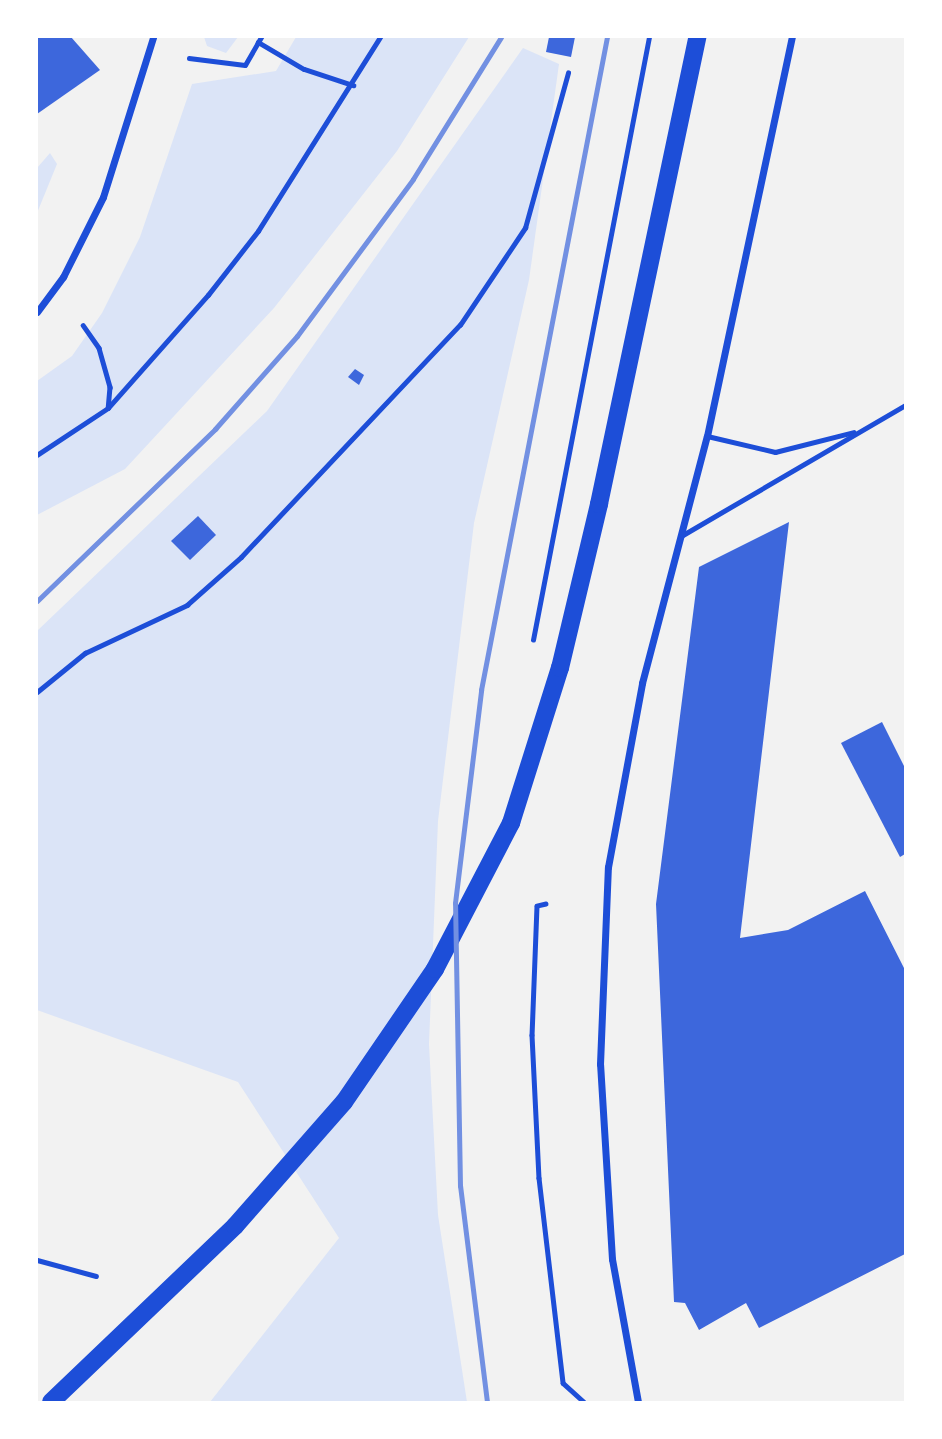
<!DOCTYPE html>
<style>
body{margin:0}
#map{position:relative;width:942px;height:1439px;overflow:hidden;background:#f2f2f2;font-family:Commissioner,sans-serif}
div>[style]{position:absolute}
.green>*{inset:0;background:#dbe4f7}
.building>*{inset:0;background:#3d67dc}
.path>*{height:4.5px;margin:-2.25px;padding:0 2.25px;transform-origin:2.25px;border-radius:2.25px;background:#1d4ed8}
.service>*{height:5px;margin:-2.5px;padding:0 2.5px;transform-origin:2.5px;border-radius:2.5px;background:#1d4ed8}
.minor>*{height:7px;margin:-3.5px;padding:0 3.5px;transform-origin:3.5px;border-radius:3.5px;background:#1d4ed8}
.primary>*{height:18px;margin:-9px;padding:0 9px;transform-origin:9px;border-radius:9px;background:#1d4ed8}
.rail>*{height:5px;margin:-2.5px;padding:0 2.5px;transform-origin:2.5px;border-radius:2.5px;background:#7290e2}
span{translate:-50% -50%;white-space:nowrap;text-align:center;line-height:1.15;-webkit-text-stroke:7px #fff;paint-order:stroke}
.frame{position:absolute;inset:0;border:38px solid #fff;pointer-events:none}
</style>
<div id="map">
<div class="green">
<i style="clip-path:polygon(204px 37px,238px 37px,226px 53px,207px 46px)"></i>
<i style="clip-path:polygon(296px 37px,469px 37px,397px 151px,274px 308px,125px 469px,37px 515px,37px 381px,72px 356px,102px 313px,140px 237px,192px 84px,276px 71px)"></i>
<i style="clip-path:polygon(523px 48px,559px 64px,529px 280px,474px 523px,438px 821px,429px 1044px,438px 1215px,467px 1402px,210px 1402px,339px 1238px,238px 1082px,37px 1010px,37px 631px,267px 411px)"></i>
<i style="clip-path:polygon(50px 153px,57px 164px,37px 213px,37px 168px)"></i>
</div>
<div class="building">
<i style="clip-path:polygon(37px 37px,71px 37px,100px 70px,37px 114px)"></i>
<i style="clip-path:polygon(549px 37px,575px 37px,571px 57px,546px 52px)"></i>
<i style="clip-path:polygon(355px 369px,364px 375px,359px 385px,348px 377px)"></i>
<i style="clip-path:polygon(198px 516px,216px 535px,190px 560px,171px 541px)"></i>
<i style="clip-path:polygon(789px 522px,740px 938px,788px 930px,865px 891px,905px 970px,905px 1254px,759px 1328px,746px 1303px,699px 1330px,685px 1303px,674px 1302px,656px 904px,699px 567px)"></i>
<i style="clip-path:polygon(882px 722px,905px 768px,905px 854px,900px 857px,841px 743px)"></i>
</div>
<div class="path">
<i style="left:258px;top:42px;width:53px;rotate:30.4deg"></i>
<i style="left:304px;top:69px;width:52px;rotate:18.1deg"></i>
<i style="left:189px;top:58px;width:56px;rotate:7.1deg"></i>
<i style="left:245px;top:65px;width:32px;rotate:-60deg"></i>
<i style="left:83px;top:325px;width:28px;rotate:55deg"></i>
<i style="left:99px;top:348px;width:41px;rotate:74.2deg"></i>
<i style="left:110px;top:387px;width:21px;rotate:95deg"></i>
<i style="left:37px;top:455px;width:85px;rotate:-33.5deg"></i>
<i style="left:108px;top:408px;width:151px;rotate:-48.5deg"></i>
<i style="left:208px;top:295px;width:81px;rotate:-52deg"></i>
<i style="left:258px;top:231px;width:229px;rotate:-57.8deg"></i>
<i style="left:533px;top:640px;width:614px;rotate:-79.11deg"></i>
<i style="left:37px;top:692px;width:62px;rotate:-39.1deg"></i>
<i style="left:85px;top:653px;width:113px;rotate:-25.2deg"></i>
<i style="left:187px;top:605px;width:72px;rotate:-41.6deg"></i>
<i style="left:241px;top:557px;width:319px;rotate:-46.7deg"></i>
<i style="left:460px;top:325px;width:117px;rotate:-56.2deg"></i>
<i style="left:525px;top:228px;width:161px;rotate:-74.5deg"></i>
<i style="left:546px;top:904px;width:9px;rotate:167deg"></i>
<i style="left:537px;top:906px;width:129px;rotate:92.2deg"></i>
<i style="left:532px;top:1035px;width:143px;rotate:87.2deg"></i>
<i style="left:539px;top:1178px;width:206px;rotate:83.3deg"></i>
<i style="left:563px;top:1383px;width:28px;rotate:42deg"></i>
</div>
<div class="service">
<i style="left:707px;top:436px;width:70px;rotate:13.2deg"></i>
<i style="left:775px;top:452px;width:81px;rotate:-14.2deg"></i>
<i style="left:681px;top:536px;width:259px;rotate:-30.3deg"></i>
<i style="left:37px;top:1260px;width:61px;rotate:15.2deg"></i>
</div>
<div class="minor">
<i style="left:37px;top:312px;width:44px;rotate:-53.4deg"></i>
<i style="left:63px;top:277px;width:89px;rotate:-63.4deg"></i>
<i style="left:103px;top:197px;width:168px;rotate:-72.6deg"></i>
<i style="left:638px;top:1402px;width:145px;rotate:-100.3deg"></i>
<i style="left:612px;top:1259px;width:195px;rotate:-93.5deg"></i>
<i style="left:600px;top:1064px;width:197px;rotate:-87.7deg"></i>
<i style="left:608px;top:867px;width:187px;rotate:-79.5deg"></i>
<i style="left:642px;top:683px;width:255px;rotate:-75.3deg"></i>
<i style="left:707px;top:436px;width:408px;rotate:-78deg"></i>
</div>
<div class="primary">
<i style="left:51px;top:1402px;width:255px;rotate:-43.7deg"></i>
<i style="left:235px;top:1226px;width:165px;rotate:-48.7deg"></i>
<i style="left:344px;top:1102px;width:161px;rotate:-55.6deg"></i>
<i style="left:435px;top:969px;width:165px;rotate:-62.5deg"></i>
<i style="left:511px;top:823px;width:163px;rotate:-72.5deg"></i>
<i style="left:560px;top:668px;width:169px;rotate:-76.6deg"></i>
<i style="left:599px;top:504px;width:477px;rotate:-78.1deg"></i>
</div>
<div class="rail">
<i style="left:37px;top:601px;width:248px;rotate:-44deg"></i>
<i style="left:215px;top:429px;width:124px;rotate:-48.6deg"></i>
<i style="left:297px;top:336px;width:195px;rotate:-53.5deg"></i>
<i style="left:413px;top:179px;width:167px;rotate:-58.2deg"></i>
<i style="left:487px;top:1402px;width:218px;rotate:-97.1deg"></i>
<i style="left:460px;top:1186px;width:283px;rotate:-91deg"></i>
<i style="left:455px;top:903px;width:215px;rotate:-83deg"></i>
<i style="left:481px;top:690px;width:665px;rotate:-79.08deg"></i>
</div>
<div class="frame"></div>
</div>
